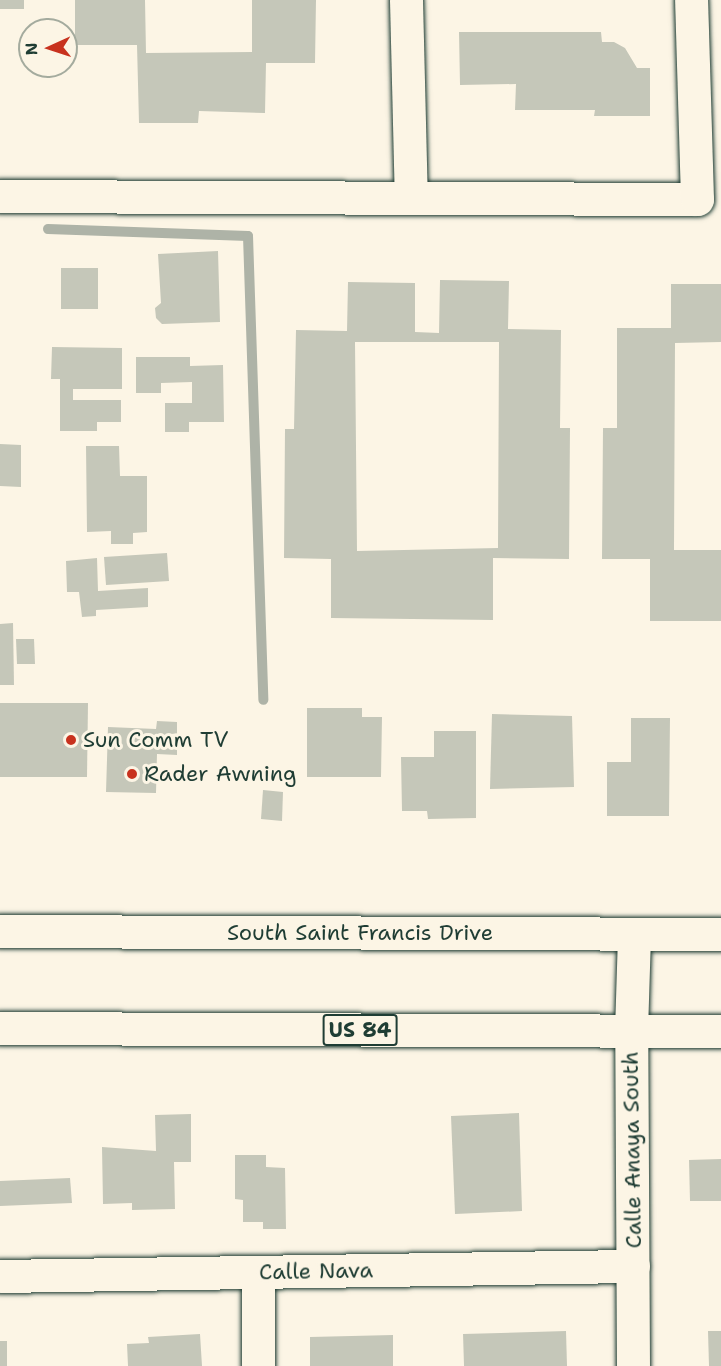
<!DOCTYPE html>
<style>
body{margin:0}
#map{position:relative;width:721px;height:1366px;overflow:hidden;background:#fcf5e5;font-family:"Shantell Sans",sans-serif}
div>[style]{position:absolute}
.stream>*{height:10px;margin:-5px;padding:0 5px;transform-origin:5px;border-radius:5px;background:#aeb3a7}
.building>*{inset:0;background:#c5c7b9}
.roads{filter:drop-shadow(0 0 2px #1f3d34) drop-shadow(0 0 2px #1f3d34)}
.minor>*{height:33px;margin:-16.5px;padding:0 16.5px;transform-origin:16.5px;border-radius:16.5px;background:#fcf5e5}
.highway>*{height:33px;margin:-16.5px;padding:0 16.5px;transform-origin:16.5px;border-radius:16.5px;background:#fcf5e5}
.dots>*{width:16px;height:16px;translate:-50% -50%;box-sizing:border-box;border:3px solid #fcf5e5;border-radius:50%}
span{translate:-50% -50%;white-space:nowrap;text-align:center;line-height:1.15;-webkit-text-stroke:6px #fcf5e5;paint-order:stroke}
.shield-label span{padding:2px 4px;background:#fcf5e5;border:2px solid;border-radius:4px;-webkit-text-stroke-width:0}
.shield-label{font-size:21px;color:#1f3d34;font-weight:700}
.poi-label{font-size:22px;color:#1f3d34}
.left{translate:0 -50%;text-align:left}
.street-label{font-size:22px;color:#1f3d34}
.north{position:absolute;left:18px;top:18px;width:60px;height:60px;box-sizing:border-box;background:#fcf5e5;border:2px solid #a4ab9e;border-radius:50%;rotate:267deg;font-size:16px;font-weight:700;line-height:24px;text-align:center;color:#1f3d34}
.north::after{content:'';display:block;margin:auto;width:21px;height:27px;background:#c8321e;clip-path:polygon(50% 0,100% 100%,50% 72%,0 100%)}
</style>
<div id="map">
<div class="stream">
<i style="left:48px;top:229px;width:200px;rotate:2deg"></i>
<i style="left:248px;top:236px;width:464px;rotate:88.1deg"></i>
</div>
<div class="building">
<i style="clip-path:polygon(0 0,24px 0,24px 9px,0 9px)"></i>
<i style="clip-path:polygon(75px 0,145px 0,146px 53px,252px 52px,252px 0,316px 0,315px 63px,266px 63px,265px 113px,199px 111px,198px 123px,139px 123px,137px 45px,75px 45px)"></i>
<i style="clip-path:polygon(459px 32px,601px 32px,602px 42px,614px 42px,625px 48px,637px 68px,650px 68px,650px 116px,594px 116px,595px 110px,515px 110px,516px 84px,460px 85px)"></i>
<i style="clip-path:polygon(218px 251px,220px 322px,162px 324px,156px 318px,155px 308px,161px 303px,158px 254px)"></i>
<i style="clip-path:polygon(61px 268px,98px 268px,98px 309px,61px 309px)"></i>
<i style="clip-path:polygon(evenodd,440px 280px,509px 281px,508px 329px,561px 330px,560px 428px,570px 428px,569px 559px,493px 558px,493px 620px,331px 618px,331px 559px,284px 558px,285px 429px,294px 429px,296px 330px,347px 331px,348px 282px,415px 283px,415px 332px,439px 333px,440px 280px,355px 342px,499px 342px,498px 548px,357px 551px,355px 342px)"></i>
<i style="clip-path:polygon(671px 284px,721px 284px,721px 342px,675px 343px,674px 550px,721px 550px,721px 621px,650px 621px,650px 559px,602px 559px,603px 428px,617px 428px,617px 328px,671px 328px)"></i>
<i style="clip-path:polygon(52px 347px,122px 348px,122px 389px,73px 389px,73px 400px,121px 400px,121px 422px,97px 422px,97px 431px,60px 431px,60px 379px,51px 379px)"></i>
<i style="clip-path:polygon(136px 357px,190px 357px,190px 366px,223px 365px,224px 422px,189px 422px,189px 432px,165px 432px,165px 403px,192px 403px,192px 382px,161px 383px,161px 393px,136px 393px)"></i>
<i style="clip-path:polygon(0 444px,21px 445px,21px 487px,0 486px)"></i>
<i style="clip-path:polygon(86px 446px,119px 446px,120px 476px,147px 476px,147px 532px,133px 533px,133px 544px,111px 544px,111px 531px,87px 532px)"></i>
<i style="clip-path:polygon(167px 553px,169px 581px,106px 585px,104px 557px)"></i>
<i style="clip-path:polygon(97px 558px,98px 591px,148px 588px,148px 607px,96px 610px,96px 616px,82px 617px,79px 592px,67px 592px,66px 561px)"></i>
<i style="clip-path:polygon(13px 623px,14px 685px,0 685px,0 624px)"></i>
<i style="clip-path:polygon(16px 639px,34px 639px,35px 664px,17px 664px)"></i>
<i style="clip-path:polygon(0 703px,88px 703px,87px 777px,0 777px)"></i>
<i style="clip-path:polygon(307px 708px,362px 708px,362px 717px,382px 717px,381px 777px,307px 777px)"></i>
<i style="clip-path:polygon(492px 714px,572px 716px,574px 787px,490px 789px)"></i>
<i style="clip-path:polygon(631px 718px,670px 718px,669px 816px,607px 816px,607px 762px,631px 762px)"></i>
<i style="clip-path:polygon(157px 721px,177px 722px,177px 755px,157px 754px,156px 793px,106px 792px,108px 727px,156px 729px)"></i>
<i style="clip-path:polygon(434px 731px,476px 731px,476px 818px,428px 819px,427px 811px,402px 811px,401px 757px,434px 757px)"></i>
<i style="clip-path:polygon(263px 790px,283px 792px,282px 821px,261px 819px)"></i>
<i style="clip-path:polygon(519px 1113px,522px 1211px,455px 1214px,451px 1116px)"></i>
<i style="clip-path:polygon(191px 1114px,191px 1162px,174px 1162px,175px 1209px,132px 1210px,132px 1203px,103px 1204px,102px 1147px,156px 1151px,155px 1115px)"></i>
<i style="clip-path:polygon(235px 1155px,266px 1155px,266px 1167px,285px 1168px,286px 1229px,263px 1229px,263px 1222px,243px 1222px,243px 1200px,235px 1199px)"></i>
<i style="clip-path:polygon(721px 1159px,721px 1201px,690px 1201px,689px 1160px)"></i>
<i style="clip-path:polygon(70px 1178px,72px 1203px,0 1206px,0 1181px)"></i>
<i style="clip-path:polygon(566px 1331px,567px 1366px,464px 1366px,463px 1334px)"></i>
<i style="clip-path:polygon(708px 1331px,721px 1331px,721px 1366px,709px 1366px)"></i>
<i style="clip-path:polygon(200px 1334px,202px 1366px,128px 1366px,127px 1344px,149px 1343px,148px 1337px)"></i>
<i style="clip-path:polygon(393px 1335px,393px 1366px,310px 1366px,310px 1337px)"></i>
<i style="clip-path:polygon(0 1341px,7px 1341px,7px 1366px,0 1366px)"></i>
</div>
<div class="roads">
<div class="minor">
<i style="left:406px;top:0;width:198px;rotate:88.6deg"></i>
<i style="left:0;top:196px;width:697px;rotate:0.25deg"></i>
<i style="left:697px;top:199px;width:199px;rotate:-91.7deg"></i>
<i style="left:0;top:1276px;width:633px;rotate:-0.91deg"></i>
<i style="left:258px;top:1366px;width:94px;rotate:-90deg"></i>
<i style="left:633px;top:1366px;width:335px;rotate:-90.3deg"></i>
<i style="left:631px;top:1031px;width:97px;rotate:-88.2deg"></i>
</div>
<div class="highway">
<i style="left:0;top:931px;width:721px;rotate:0.24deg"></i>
<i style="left:0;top:1028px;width:721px;rotate:0.24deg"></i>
</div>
</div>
<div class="dots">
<i style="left:71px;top:740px;background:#c8321e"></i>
<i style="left:132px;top:774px;background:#c8321e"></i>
</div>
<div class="shield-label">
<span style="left:360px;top:1030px">US 84</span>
</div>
<div class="poi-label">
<span class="left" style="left:83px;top:740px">Sun Comm TV</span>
<span class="left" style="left:144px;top:774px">Rader Awning</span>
</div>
<div class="street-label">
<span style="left:360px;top:933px">South Saint Francis Drive</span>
<span style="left:632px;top:1150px;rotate:-91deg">Calle Anaya South</span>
<span style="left:316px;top:1271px;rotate:-1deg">Calle Nava</span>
</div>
<div class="north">N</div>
</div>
